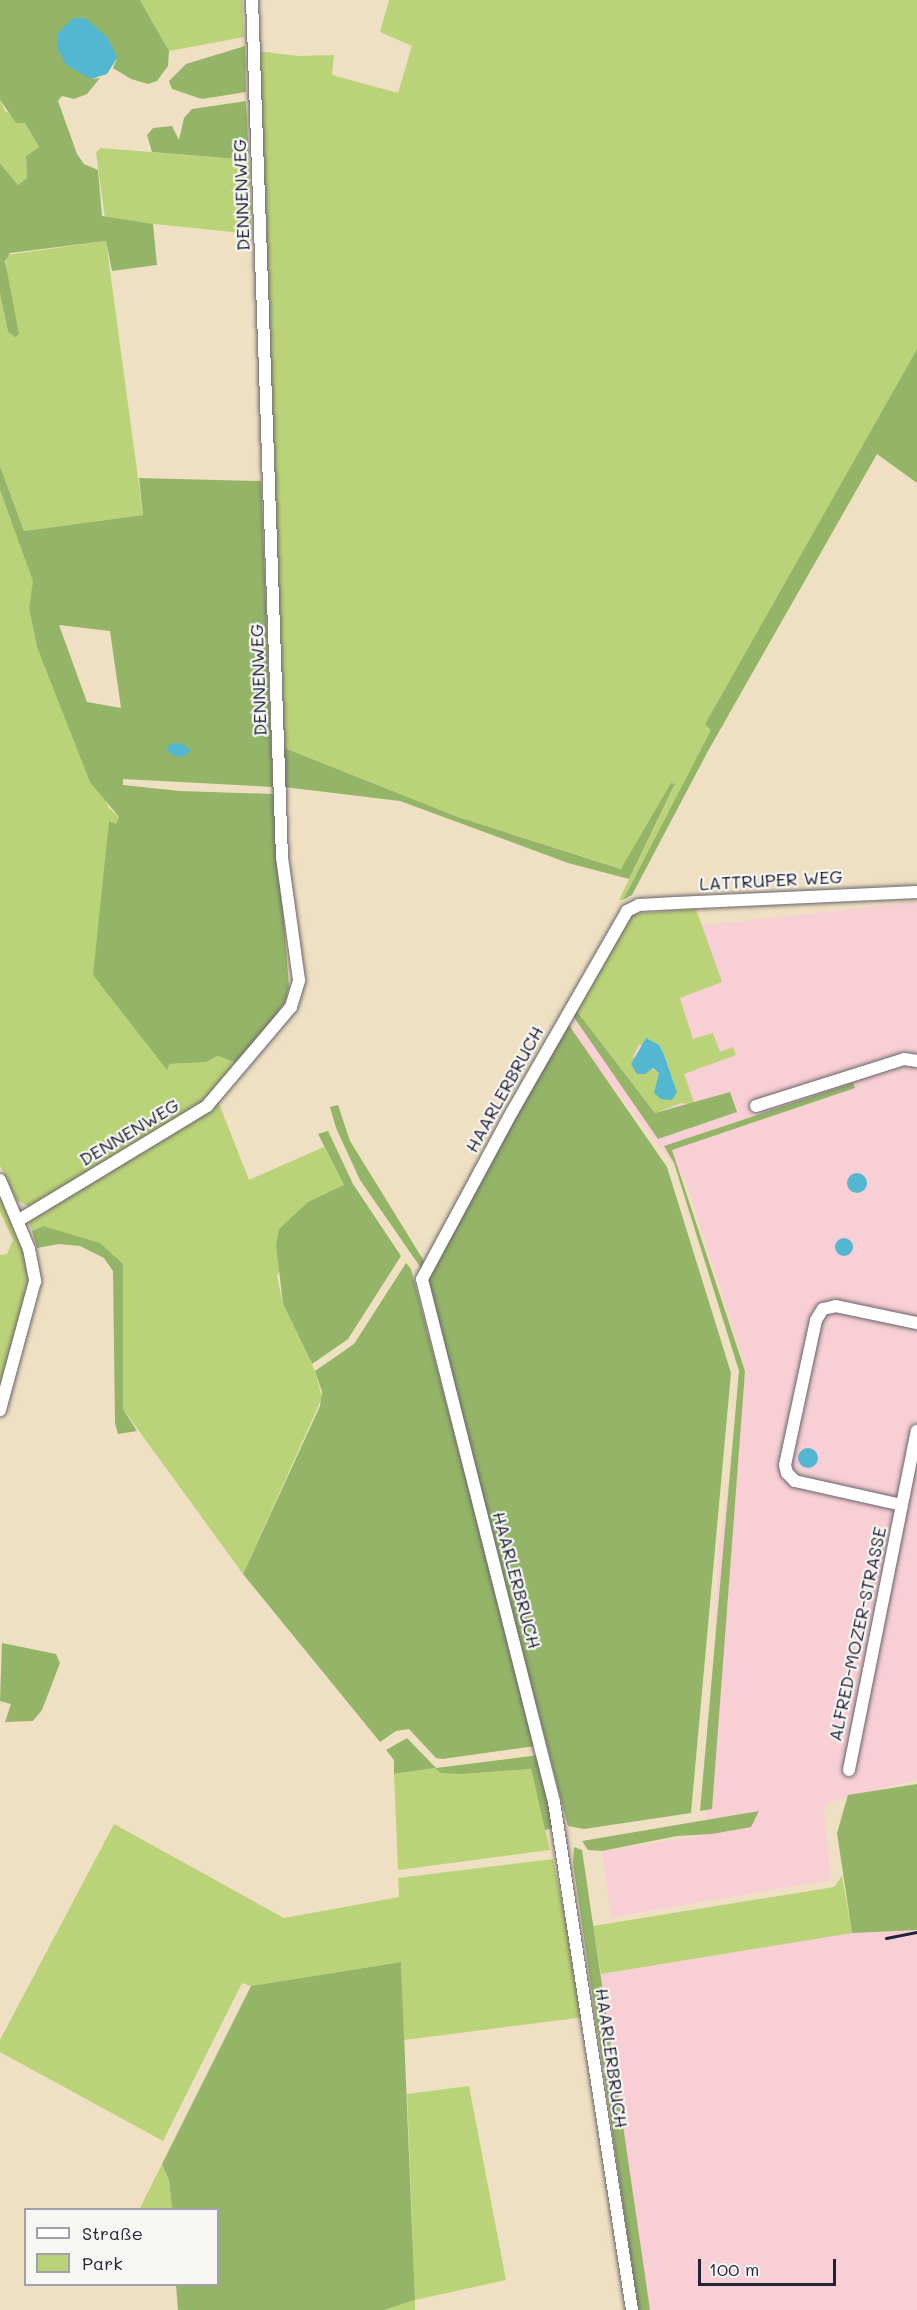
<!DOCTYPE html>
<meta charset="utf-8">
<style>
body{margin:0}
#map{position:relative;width:917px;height:2310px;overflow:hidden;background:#efe0c3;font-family:Mali,sans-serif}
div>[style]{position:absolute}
.built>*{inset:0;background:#f7cfd4}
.green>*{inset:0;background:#bbd378}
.forest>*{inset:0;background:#94b568}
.water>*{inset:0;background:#54b7d2}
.round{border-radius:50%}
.roads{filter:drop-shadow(0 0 2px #6a646b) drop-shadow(0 0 2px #6a646b)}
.minor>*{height:12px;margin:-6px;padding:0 6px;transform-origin:6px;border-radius:6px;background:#fff}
.rail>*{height:3px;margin:-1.5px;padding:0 1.5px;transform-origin:1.5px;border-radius:1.5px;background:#22223b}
span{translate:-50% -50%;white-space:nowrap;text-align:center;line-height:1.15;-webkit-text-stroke:4.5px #f6f6f2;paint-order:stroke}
.street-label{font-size:18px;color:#22223b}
.legend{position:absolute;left:24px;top:2208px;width:195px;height:78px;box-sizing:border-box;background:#f6f6f2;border:2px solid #a1a1a9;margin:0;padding:8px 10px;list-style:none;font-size:18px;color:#22223b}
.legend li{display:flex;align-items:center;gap:12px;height:30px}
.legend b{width:30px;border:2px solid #a1a1a9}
.scale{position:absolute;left:698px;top:2259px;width:138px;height:27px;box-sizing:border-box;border:3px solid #22223b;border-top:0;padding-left:8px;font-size:18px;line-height:21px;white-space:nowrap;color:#22223b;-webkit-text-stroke:4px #f6f6f2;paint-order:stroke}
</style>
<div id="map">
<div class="built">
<i style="clip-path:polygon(917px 902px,917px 1779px,826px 1803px,824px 1808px,831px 1880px,611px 1917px,602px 1851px,705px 1835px,719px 1546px,746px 1370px,685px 1179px,573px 1035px,629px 933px)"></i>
<i style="clip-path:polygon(917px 1922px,917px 2310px,650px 2310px,597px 1975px)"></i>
</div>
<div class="green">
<i style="clip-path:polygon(140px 0,242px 0,244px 37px,169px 51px)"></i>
<i style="clip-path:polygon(389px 0,917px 0,917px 349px,705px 724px,712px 730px,623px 900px,619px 900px,675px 785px,622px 869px,458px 817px,282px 747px,256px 51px,299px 56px,334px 55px,332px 75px,398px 93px,412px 46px,380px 32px)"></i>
<i style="clip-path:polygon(0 100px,5px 111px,25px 123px,39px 147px,26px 156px,27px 178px,18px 185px,0 163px)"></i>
<i style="clip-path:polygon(101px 148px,249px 160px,252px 234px,105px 219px,96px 152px)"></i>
<i style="clip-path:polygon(106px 241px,143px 515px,24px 531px,0 466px,0 293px,8px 332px,6px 255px)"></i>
<i style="clip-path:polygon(0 490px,34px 581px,29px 609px,37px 647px,109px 808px,119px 817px,116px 825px,109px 821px,108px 838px,168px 1069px,170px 1064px,206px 1062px,218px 1056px,240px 1064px,199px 1107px,29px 1206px,17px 1201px,0 1166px)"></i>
<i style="clip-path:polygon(evenodd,696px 909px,722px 982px,680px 998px,693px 1039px,713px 1033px,720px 1052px,733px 1047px,736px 1055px,684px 1074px,695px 1105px,681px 1103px,655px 1113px,572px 1005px,629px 914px,696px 909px,639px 1044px,664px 1055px,677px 1092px,657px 1082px,659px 1073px,633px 1057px,639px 1044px)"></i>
<i style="clip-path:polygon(218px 1101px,249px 1180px,324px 1147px,344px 1185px,335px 1190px,277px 1275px,283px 1304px,315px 1371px,322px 1398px,243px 1574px,123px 1409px,123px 1264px,43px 1226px,32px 1231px,29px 1222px)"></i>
<i style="clip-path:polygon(0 1193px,30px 1268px,30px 1293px,0 1395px,0 1255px,7px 1254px,13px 1240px,0 1212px)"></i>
<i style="clip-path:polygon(436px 1768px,463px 1774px,531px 1769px,550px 1850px,398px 1870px,394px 1774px)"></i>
<i style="clip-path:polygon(114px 1824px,284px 1918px,399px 1897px,398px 1878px,553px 1859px,585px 2017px,404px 2040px,401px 1962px,251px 1986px,242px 1983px,163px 2141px,0 2052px,0 2040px)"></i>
<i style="clip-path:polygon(842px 1876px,852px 1933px,601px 1974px,593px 1926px,834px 1887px)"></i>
<i style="clip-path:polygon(469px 2086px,506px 2280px,415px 2300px,415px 2310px,384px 2310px,415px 2300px,407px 2094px)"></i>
<i style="clip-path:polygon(162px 2164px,169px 2180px,172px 2209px,139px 2210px)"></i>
</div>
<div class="forest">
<i style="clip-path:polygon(0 0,140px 0,169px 51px,168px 66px,157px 81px,148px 84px,131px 79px,113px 68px,117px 58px,91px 79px,100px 78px,87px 94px,74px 99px,62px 96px,58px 101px,77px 154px,84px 164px,98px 170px,102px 216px,153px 224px,157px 265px,112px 271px,106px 241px,10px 253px,5px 261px,19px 334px,15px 337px,8px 332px,0 293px,0 163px,18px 185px,27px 178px,26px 156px,39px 147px,25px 123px,16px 123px,0 100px)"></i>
<i style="clip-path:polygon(245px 46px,246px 92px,202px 99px,172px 89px,169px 81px,186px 64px)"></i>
<i style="clip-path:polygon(246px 101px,249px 160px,152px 152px,147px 135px,153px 128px,172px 126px,179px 140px,184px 118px,192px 109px)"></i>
<i style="clip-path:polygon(917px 349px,917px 483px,877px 454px,708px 751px,632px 895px,623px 900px,711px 730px,705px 724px)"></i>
<i style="clip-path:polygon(evenodd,0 466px,24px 531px,143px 515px,139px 478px,261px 481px,273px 787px,123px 779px,123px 785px,180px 791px,274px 794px,289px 987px,285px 1002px,240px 1064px,218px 1056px,206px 1062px,170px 1064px,167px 1070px,93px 975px,109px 821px,116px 824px,119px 817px,90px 782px,37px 647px,29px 609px,33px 581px,0 490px,0 466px,59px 625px,110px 631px,121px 708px,87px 702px,59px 625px)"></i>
<i style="clip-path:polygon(282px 747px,458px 817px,621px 869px,671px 783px,675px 784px,629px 879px,568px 863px,400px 801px,284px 787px)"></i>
<i style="clip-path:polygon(572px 1005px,655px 1113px,730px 1092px,737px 1112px,658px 1139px,569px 1010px)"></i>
<i style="clip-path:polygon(564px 1018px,667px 1167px,731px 1373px,691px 1813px,584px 1829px,568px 1826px,425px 1280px)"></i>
<i style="clip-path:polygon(853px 1083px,855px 1088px,672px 1150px,745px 1371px,712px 1809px,700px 1811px,739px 1371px,674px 1163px,664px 1146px)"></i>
<i style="clip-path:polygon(338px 1105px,350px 1141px,424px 1261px,421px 1268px,360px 1180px,336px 1128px,330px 1107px)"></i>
<i style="clip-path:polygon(328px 1131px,353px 1184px,401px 1256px,348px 1339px,312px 1364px,283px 1304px,276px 1245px,279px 1229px,308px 1202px,344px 1185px,318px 1134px)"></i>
<i style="clip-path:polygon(43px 1226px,100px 1243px,123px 1264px,123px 1409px,137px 1431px,118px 1434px,115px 1423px,113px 1271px,104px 1258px,80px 1246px,59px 1244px,37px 1248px,32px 1231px)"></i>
<i style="clip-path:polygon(406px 1263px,411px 1269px,536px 1746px,442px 1759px,436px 1758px,409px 1729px,396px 1731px,380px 1742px,243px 1574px,320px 1406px,322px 1392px,315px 1371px,354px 1344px)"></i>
<i style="clip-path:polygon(2px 1643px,56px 1654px,60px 1663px,42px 1710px,33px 1721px,5px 1722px,11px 1704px,0 1701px)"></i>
<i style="clip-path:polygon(407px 1738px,436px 1768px,539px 1755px,557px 1827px,545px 1830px,531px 1769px,463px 1774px,441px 1773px,435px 1768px,394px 1774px,394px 1760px,386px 1750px)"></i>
<i style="clip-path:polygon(917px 1784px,917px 1930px,852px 1933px,837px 1833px,848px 1795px)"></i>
<i style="clip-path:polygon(759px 1811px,751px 1827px,712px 1834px,677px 1836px,602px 1851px,588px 1850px,582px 1841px)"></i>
<i style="clip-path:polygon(574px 1847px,582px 1850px,614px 2066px,603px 2068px,573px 1863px)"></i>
<i style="clip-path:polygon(401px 1962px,415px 2300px,384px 2310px,178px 2310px,176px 2285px,218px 2284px,218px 2210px,172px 2209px,169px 2180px,162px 2164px,251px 1986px)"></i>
<i style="clip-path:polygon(615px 2071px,643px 2262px,650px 2310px,638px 2310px,604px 2073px)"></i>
</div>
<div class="water">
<i style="clip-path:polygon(73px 18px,85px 18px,108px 38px,117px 58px,107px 74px,91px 79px,66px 65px,57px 48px,57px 34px)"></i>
<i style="clip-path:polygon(171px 743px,183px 744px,191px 751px,182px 757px,174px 756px,166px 750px)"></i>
<i style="clip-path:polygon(646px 1038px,659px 1045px,664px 1055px,677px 1092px,672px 1100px,661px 1099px,654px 1093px,659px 1073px,653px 1068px,645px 1074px,637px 1074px,631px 1064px)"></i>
<i class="round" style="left:847px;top:1173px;width:20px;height:20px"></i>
<i class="round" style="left:835px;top:1238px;width:18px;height:18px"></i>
<i class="round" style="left:798px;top:1448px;width:20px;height:20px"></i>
</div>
<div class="roads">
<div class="minor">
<i style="left:756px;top:1106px;width:155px;rotate:-17.6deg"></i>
<i style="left:904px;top:1059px;width:13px;rotate:9deg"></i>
<i style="left:0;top:1180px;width:75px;rotate:67.2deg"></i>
<i style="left:29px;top:1249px;width:33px;rotate:79deg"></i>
<i style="left:35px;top:1281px;width:134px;rotate:105.2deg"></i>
<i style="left:19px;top:1220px;width:220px;rotate:-31.2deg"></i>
<i style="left:207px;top:1106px;width:130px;rotate:-49.7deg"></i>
<i style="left:291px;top:1007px;width:28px;rotate:-73deg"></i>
<i style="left:299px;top:980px;width:123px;rotate:-97.9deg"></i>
<i style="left:282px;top:858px;width:859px;rotate:-92deg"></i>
<i style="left:902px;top:1505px;width:110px;rotate:-167.4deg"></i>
<i style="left:795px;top:1481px;width:11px;rotate:-135deg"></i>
<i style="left:787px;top:1473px;width:8px;rotate:-104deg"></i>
<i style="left:785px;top:1465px;width:148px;rotate:-77.9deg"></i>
<i style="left:816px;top:1320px;width:13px;rotate:-58deg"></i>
<i style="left:823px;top:1309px;width:13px;rotate:-13deg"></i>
<i style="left:836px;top:1306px;width:83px;rotate:11.9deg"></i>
<i style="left:849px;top:1770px;width:346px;rotate:-78.7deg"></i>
<i style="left:632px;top:2310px;width:514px;rotate:-98.73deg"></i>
<i style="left:554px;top:1802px;width:539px;rotate:-104.17deg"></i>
<i style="left:422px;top:1279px;width:190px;rotate:-61.7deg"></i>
<i style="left:512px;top:1112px;width:232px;rotate:-60.2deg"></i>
<i style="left:627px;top:911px;width:13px;rotate:-27deg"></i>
<i style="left:639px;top:905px;width:37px;rotate:-3deg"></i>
<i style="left:676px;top:903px;width:241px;rotate:-2.6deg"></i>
</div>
</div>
<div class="rail">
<i style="left:886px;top:1938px;width:32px;rotate:-11deg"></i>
</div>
<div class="street-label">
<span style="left:241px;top:195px;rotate:-92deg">DENNENWEG</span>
<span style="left:258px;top:680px;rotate:-92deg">DENNENWEG</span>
<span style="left:771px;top:880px;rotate:-3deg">LATTRUPER WEG</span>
<span style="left:504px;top:1089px;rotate:-61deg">HAARLERBRUCH</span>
<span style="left:129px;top:1132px;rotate:-31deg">DENNENWEG</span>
<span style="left:517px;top:1580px;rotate:75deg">HAARLERBRUCH</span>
<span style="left:857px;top:1634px;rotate:-78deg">ALFRED-MOZER-STRASSE</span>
<span style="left:612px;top:2058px;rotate:82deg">HAARLERBRUCH</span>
</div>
<ul class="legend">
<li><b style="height:8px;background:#fff"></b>Straße</li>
<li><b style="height:16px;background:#bbd378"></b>Park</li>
</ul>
<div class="scale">100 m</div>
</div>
